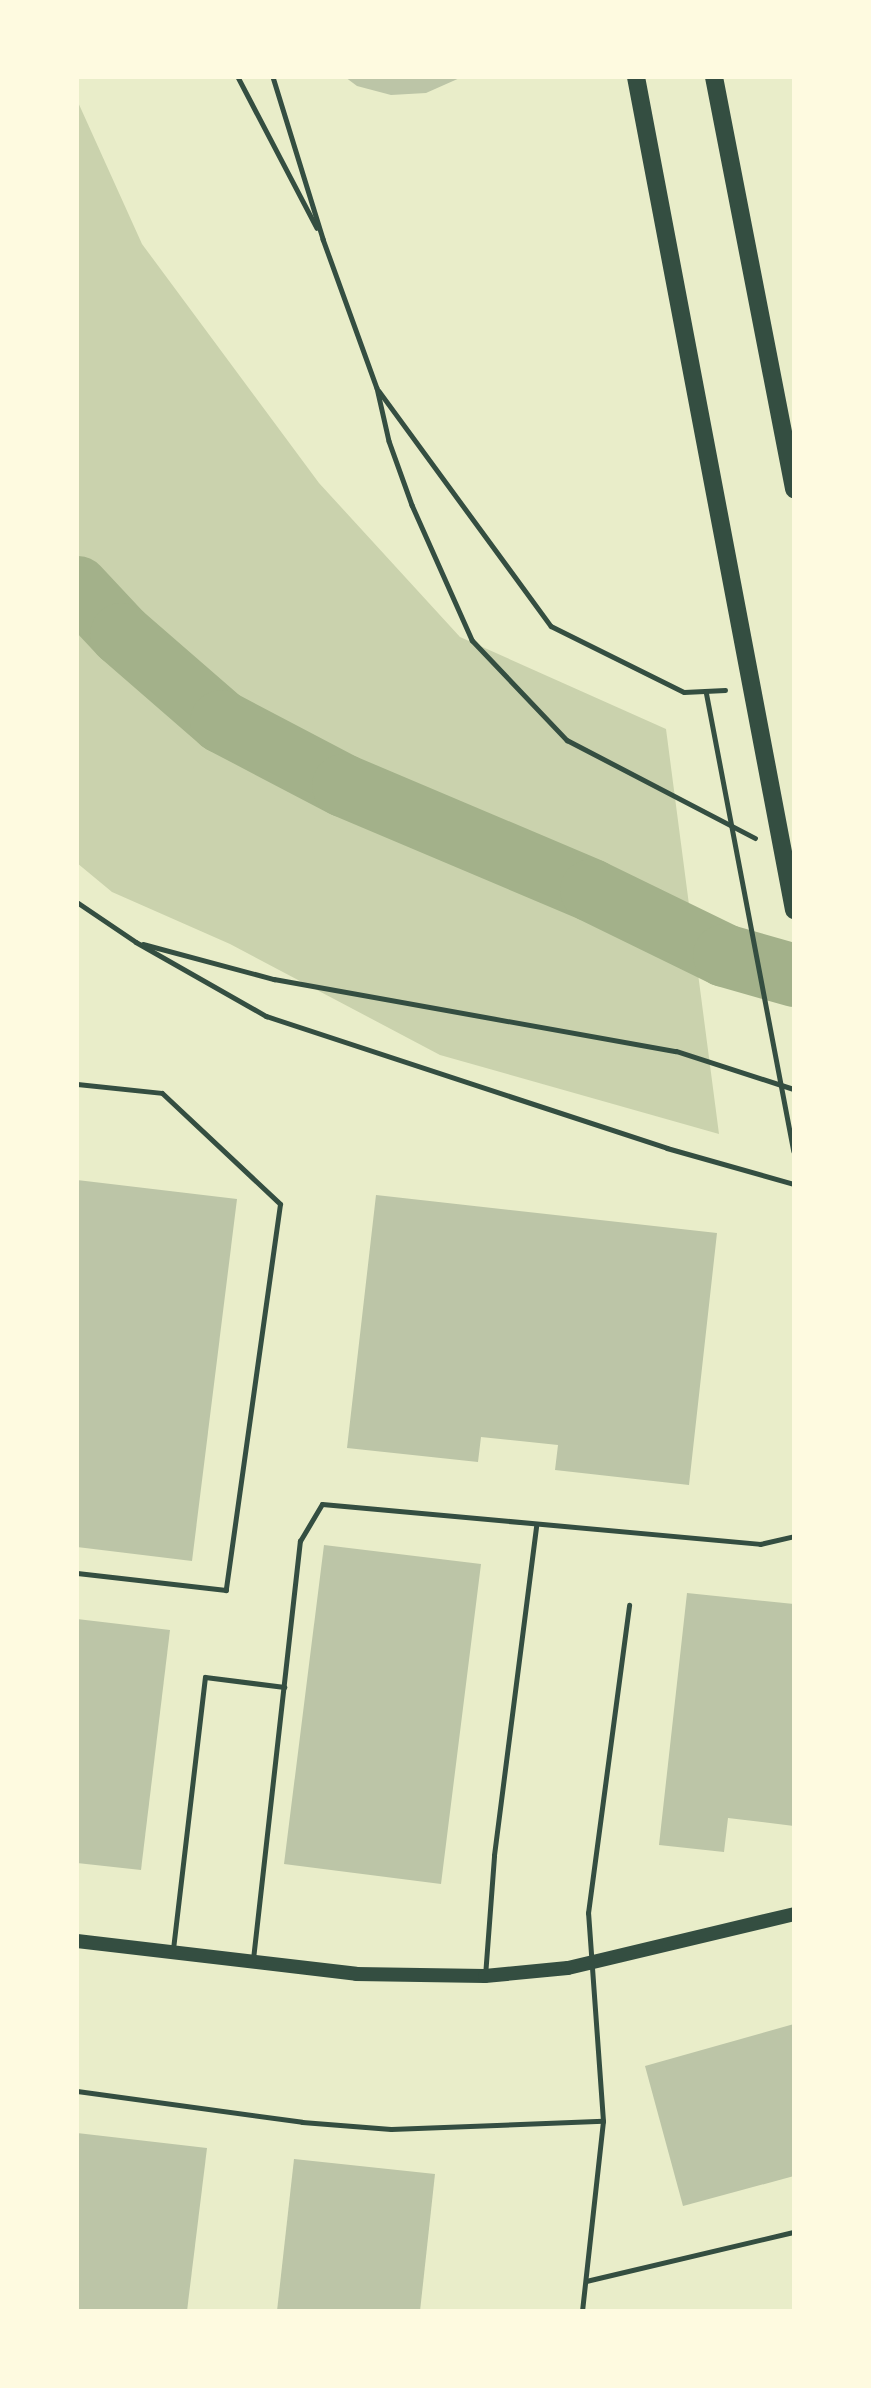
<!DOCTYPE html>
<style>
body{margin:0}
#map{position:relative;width:871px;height:2388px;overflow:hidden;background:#e9edc9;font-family:"Playfair Display",serif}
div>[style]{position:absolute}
.green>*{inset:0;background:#cad2ad}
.river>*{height:63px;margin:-31.5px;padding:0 31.5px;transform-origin:31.5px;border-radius:31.5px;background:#a3b18a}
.building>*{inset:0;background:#bcc5a7}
.path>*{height:4.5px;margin:-2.25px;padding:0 2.25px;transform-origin:2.25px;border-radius:2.25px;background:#344e41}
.service>*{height:5px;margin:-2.5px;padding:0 2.5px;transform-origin:2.5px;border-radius:2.5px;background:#344e41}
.secondary>*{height:14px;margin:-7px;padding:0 7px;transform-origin:7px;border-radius:7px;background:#344e41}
.primary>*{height:18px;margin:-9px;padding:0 9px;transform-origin:9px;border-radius:9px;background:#344e41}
span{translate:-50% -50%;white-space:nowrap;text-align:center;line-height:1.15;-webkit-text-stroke:7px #fefae0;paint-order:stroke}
.frame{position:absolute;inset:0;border:79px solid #fefae0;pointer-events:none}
</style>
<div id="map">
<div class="green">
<i style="clip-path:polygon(77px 100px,142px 244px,319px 483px,460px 637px,666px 729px,719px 1134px,440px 1055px,230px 944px,112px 892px,77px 863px)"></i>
</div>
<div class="river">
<i style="left:77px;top:587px;width:64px;rotate:46.9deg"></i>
<i style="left:121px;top:634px;width:133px;rotate:41deg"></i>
<i style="left:221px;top:721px;width:138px;rotate:27.7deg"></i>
<i style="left:343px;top:785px;width:269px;rotate:22.9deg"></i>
<i style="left:591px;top:890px;width:148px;rotate:26deg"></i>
<i style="left:724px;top:955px;width:73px;rotate:15.9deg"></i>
</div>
<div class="building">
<i style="clip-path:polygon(345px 77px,462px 77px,426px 93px,391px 95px,357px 86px)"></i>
<i style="clip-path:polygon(77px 1180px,237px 1199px,192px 1561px,77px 1547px)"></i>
<i style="clip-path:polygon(376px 1195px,717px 1233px,689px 1485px,555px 1470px,558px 1445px,481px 1437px,478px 1462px,347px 1448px)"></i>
<i style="clip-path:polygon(324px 1545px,481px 1564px,441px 1884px,284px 1864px)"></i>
<i style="clip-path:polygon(687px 1593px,794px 1604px,794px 1826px,728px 1818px,724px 1852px,659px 1845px)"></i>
<i style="clip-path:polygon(77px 1619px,170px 1630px,141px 1870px,77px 1863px)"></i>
<i style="clip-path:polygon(794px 2024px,794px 2176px,683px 2206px,645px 2066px)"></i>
<i style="clip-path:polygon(77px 2133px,207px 2148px,187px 2311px,77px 2311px)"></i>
<i style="clip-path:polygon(294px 2159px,435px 2174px,420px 2311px,277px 2311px)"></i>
</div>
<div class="path">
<i style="left:238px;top:77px;width:170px;rotate:62.4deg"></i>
<i style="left:273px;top:77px;width:170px;rotate:72.8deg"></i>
<i style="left:323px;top:239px;width:158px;rotate:70.1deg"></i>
<i style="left:377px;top:388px;width:54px;rotate:77.2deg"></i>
<i style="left:389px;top:441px;width:68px;rotate:70.2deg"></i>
<i style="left:412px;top:505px;width:148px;rotate:66deg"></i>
<i style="left:472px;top:640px;width:138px;rotate:46.5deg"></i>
<i style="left:567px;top:740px;width:212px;rotate:27.5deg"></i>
<i style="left:379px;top:391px;width:291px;rotate:53.8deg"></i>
<i style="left:551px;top:626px;width:148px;rotate:26.4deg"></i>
<i style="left:684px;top:692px;width:41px;rotate:-2.8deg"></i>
<i style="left:706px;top:691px;width:468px;rotate:79.2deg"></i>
<i style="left:77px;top:902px;width:71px;rotate:34.1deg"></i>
<i style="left:136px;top:942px;width:150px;rotate:29.6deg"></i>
<i style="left:266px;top:1016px;width:422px;rotate:18.2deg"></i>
<i style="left:667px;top:1148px;width:132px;rotate:15.8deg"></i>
<i style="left:143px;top:944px;width:136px;rotate:15deg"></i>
<i style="left:274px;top:979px;width:408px;rotate:10.2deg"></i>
<i style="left:676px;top:1051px;width:124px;rotate:17.9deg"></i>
</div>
<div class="service">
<i style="left:77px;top:1084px;width:85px;rotate:6deg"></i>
<i style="left:162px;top:1093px;width:162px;rotate:43.2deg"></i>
<i style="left:280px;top:1204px;width:390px;rotate:98deg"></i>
<i style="left:226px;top:1590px;width:150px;rotate:-173.5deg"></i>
<i style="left:173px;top:1949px;width:274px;rotate:-83.3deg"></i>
<i style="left:205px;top:1677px;width:80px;rotate:7.2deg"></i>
<i style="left:253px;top:1959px;width:421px;rotate:-83.6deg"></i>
<i style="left:300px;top:1541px;width:43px;rotate:-59.3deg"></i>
<i style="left:322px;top:1504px;width:440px;rotate:5.2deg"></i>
<i style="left:760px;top:1544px;width:35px;rotate:-13deg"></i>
<i style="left:485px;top:1976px;width:121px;rotate:-85.7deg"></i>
<i style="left:494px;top:1855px;width:332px;rotate:-82.7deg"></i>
<i style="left:77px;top:2091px;width:227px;rotate:7.8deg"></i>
<i style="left:302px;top:2122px;width:89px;rotate:4.5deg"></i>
<i style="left:391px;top:2129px;width:212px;rotate:-2.2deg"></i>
<i style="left:586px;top:2281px;width:214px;rotate:-13.3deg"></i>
<i style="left:582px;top:2311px;width:191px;rotate:-83.7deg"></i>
<i style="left:603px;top:2121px;width:209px;rotate:-94.1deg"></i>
<i style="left:588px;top:1913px;width:311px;rotate:-82.4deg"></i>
</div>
<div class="secondary">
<i style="left:77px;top:1941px;width:281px;rotate:6.7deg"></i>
<i style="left:356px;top:1974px;width:129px;rotate:0.9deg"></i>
<i style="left:485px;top:1976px;width:83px;rotate:-5.5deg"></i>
<i style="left:568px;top:1968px;width:232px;rotate:-13.4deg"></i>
</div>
<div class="primary">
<i style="left:636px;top:77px;width:848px;rotate:79.26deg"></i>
<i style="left:714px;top:77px;width:420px;rotate:79deg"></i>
</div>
<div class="frame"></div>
</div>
